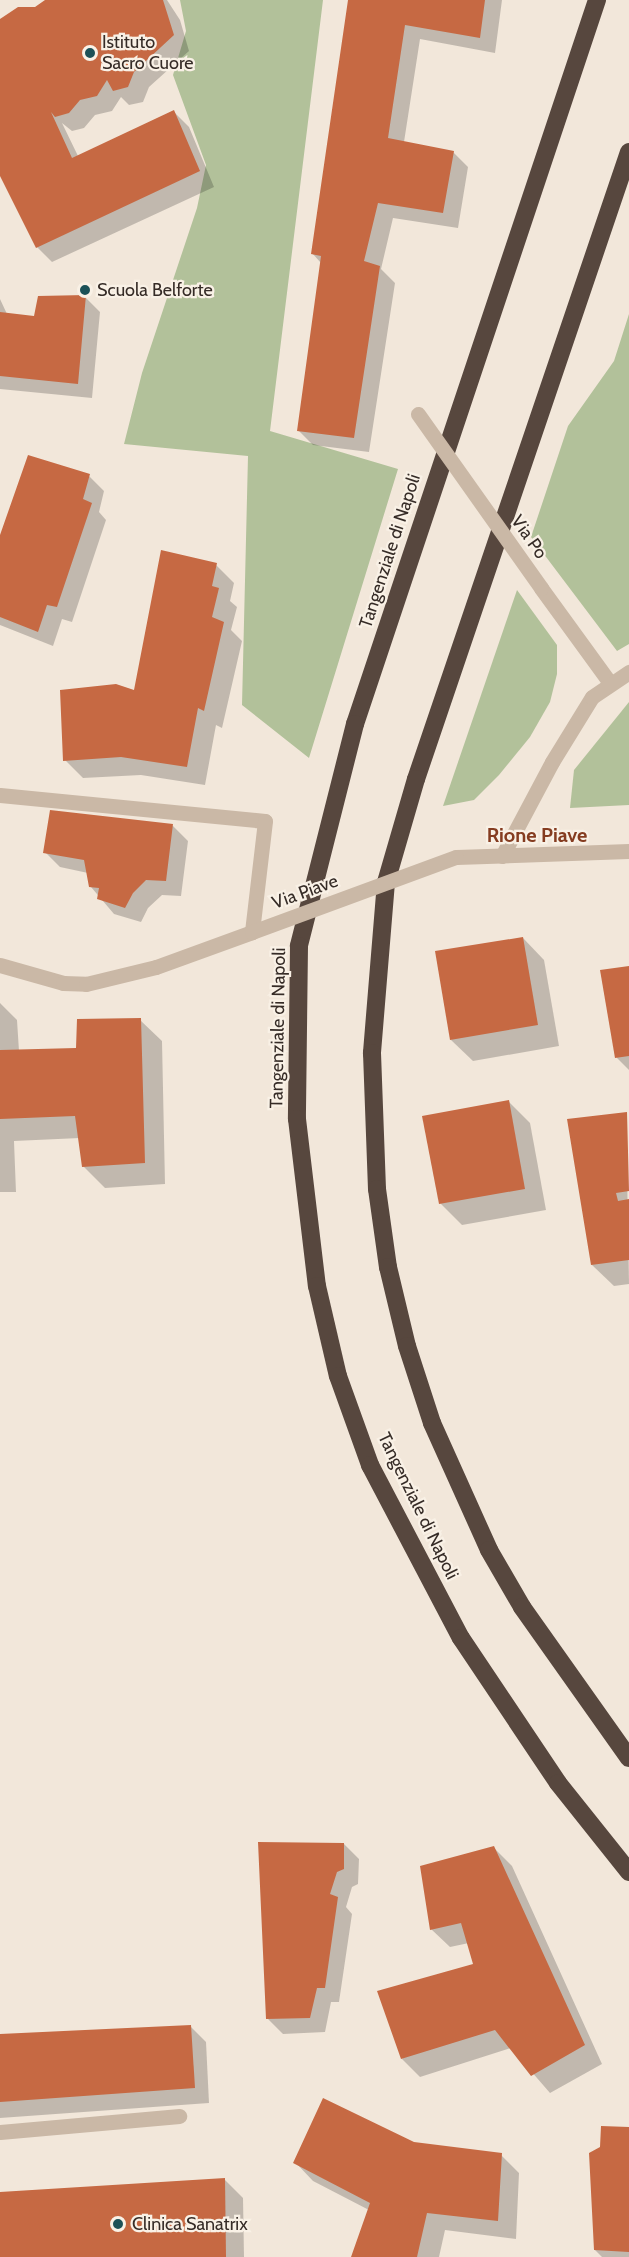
<!DOCTYPE html>
<style>
body{margin:0}
#map{position:relative;width:629px;height:2257px;overflow:hidden;background:#f2e7da;font-family:Cabin,sans-serif}
div>[style]{position:absolute}
.green>*{inset:0;background:#b2c19a}
.shadow>*{inset:0;background:#0003}
.building>*{inset:0;background:#c66943}
.service>*{height:15px;margin:-7.5px;padding:0 7.5px;transform-origin:7.5px;border-radius:7.5px;background:#cab8a6}
.minor>*{height:15px;margin:-7.5px;padding:0 7.5px;transform-origin:7.5px;border-radius:7.5px;background:#cab8a6}
.tertiary>*{height:15px;margin:-7.5px;padding:0 7.5px;transform-origin:7.5px;border-radius:7.5px;background:#cab8a6}
.motorway>*{height:18px;margin:-9px;padding:0 9px;transform-origin:9px;border-radius:9px;background:#57473e}
.service-bridge>*{height:15px;margin:-7.5px;padding:0 7.5px;transform-origin:7.5px;border-radius:7.5px;background:#cab8a6}
.tertiary-bridge>*{height:15px;margin:-7.5px;padding:0 7.5px;transform-origin:7.5px;border-radius:7.5px;background:#cab8a6}
.dots>*{width:16px;height:16px;translate:-50% -50%;box-sizing:border-box;border:3px solid #f9f1e6;border-radius:50%}
span{translate:-50% -50%;white-space:nowrap;text-align:center;line-height:1.15;-webkit-text-stroke:4.5px #f9f1e6;paint-order:stroke}
.poi-label{font-size:18px;color:#362c27}
.left{translate:0 -50%;text-align:left}
.street-label{font-size:18px;color:#362c27}
.neighbourhood-label{font-size:20px;color:#853c20;font-weight:700}
</style>
<div id="map">
<div class="green">
<i style="clip-path:polygon(180px 0,323px 0,270px 431px,398px 469px,309px 758px,242px 705px,248px 456px,124px 444px,142px 373px,197px 208px,206px 165px,173px 75px,186px 31px)"></i>
<i style="clip-path:polygon(629px 314px,629px 644px,617px 651px,531px 537px,568px 426px,614px 361px)"></i>
<i style="clip-path:polygon(517px 590px,557px 645px,557px 674px,550px 702px,530px 737px,499px 775px,474px 800px,443px 806px)"></i>
<i style="clip-path:polygon(629px 702px,629px 805px,570px 808px,574px 770px)"></i>
</div>
<div class="shadow">
<i style="clip-path:polygon(48px 0,167px 0,180px 20px,189px 51px,149px 87px,143px 102px,129px 105px,121px 97px,112px 111px,95px 115px,84px 128px,72px 131px,62px 123px,78px 156px,173px 111px,189px 127px,214px 187px,52px 262px,37px 247px,0 173px,0 19px,35px 9px)"></i>
<i style="clip-path:polygon(349px 0,502px 0,495px 53px,420px 39px,404px 142px,453px 152px,468px 167px,458px 228px,393px 218px,381px 269px,395px 283px,369px 452px,313px 445px,298px 430px,321px 263px,312px 253px)"></i>
<i style="clip-path:polygon(85px 297px,100px 312px,92px 398px,0 389px,0 299px,7px 314px,36px 318px)"></i>
<i style="clip-path:polygon(89px 476px,104px 491px,99px 512px,106px 520px,72px 622px,62px 619px,53px 646px,0 625px,0 540px)"></i>
<i style="clip-path:polygon(216px 565px,234px 583px,230px 601px,237px 607px,231px 630px,242px 641px,222px 728px,216px 725px,205px 785px,141px 775px,83px 778px,65px 760px,135px 692px)"></i>
<i style="clip-path:polygon(173px 826px,188px 841px,181px 896px,162px 895px,148px 908px,141px 922px,114px 914px,91px 887px,88px 873px,60px 867px,45px 852px)"></i>
<i style="clip-path:polygon(523px 938px,544px 960px,559px 1046px,473px 1061px,451px 1040px)"></i>
<i style="clip-path:polygon(629px 967px,629px 1070px,617px 1058px)"></i>
<i style="clip-path:polygon(0 1003px,17px 1020px,19px 1051px,77px 1050px,140px 1020px,162px 1041px,165px 1184px,105px 1188px,83px 1166px,80px 1138px,14px 1141px,16px 1192px,0 1192px)"></i>
<i style="clip-path:polygon(509px 1102px,530px 1123px,546px 1210px,462px 1225px,440px 1203px)"></i>
<i style="clip-path:polygon(626px 1114px,629px 1284px,614px 1286px,592px 1265px)"></i>
<i style="clip-path:polygon(344px 1844px,359px 1859px,358px 1884px,352px 1887px,346px 1907px,352px 1914px,339px 2002px,331px 2002px,325px 2032px,283px 2034px,268px 2019px)"></i>
<i style="clip-path:polygon(494px 1848px,512px 1866px,602px 2064px,550px 2093px,511px 2048px,420px 2077px,402px 2059px,475px 1965px,469px 1943px,450px 1947px,431px 1929px)"></i>
<i style="clip-path:polygon(191px 2027px,206px 2042px,209px 2103px,0 2118px,0 2036px)"></i>
<i style="clip-path:polygon(629px 2129px,629px 2257px,602px 2257px,595px 2250px)"></i>
<i style="clip-path:polygon(413px 2143px,501px 2155px,519px 2173px,516px 2239px,445px 2230px,439px 2257px,353px 2257px,369px 2210px,313px 2181px,295px 2162px)"></i>
<i style="clip-path:polygon(225px 2180px,243px 2198px,244px 2257px,0 2257px,0 2194px)"></i>
</div>
<div class="building">
<i style="clip-path:polygon(45px 0,163px 0,174px 35px,134px 72px,128px 87px,113px 91px,107px 80px,97px 96px,80px 100px,69px 113px,55px 117px,51px 112px,72px 158px,174px 110px,200px 171px,36px 248px,0 176px,0 19px,18px 7px,35px 7px)"></i>
<i style="clip-path:polygon(348px 0,485px 0,480px 38px,405px 25px,388px 138px,454px 151px,443px 213px,378px 203px,364px 261px,380px 266px,354px 438px,297px 431px,321px 256px,311px 254px)"></i>
<i style="clip-path:polygon(86px 295px,78px 384px,0 376px,0 312px,34px 316px,38px 296px)"></i>
<i style="clip-path:polygon(28px 455px,90px 474px,83px 499px,92px 503px,57px 607px,47px 605px,38px 632px,0 617px,0 535px)"></i>
<i style="clip-path:polygon(161px 550px,217px 563px,212px 586px,219px 588px,212px 617px,224px 622px,204px 711px,198px 708px,187px 767px,121px 757px,63px 761px,60px 690px,116px 684px,134px 690px)"></i>
<i style="clip-path:polygon(50px 810px,173px 824px,166px 881px,146px 880px,133px 893px,125px 908px,97px 899px,99px 888px,89px 887px,84px 860px,43px 853px)"></i>
<i style="clip-path:polygon(523px 937px,538px 1025px,450px 1040px,435px 951px)"></i>
<i style="clip-path:polygon(629px 966px,629px 1056px,615px 1058px,600px 970px)"></i>
<i style="clip-path:polygon(141px 1018px,145px 1163px,82px 1167px,75px 1116px,0 1119px,0 1050px,76px 1048px,77px 1019px)"></i>
<i style="clip-path:polygon(509px 1100px,525px 1189px,439px 1204px,422px 1116px)"></i>
<i style="clip-path:polygon(627px 1112px,629px 1191px,616px 1193px,618px 1201px,629px 1199px,629px 1260px,591px 1265px,567px 1119px)"></i>
<i style="clip-path:polygon(258px 1842px,344px 1843px,344px 1869px,337px 1872px,330px 1894px,338px 1897px,325px 1988px,317px 1988px,310px 2018px,266px 2019px)"></i>
<i style="clip-path:polygon(494px 1846px,585px 2045px,531px 2076px,495px 2030px,401px 2059px,377px 1991px,473px 1964px,461px 1923px,430px 1930px,420px 1866px)"></i>
<i style="clip-path:polygon(191px 2025px,195px 2088px,0 2102px,0 2034px)"></i>
<i style="clip-path:polygon(323px 2098px,414px 2142px,502px 2153px,498px 2221px,427px 2213px,417px 2257px,351px 2257px,370px 2203px,293px 2163px)"></i>
<i style="clip-path:polygon(601px 2126px,629px 2127px,629px 2252px,594px 2250px,589px 2153px,600px 2147px)"></i>
<i style="clip-path:polygon(225px 2178px,226px 2257px,0 2257px,0 2192px)"></i>
</div>
<div class="service">
<i style="left:541px;top:588px;width:117px;rotate:54deg"></i>
<i style="left:0;top:2132px;width:180px;rotate:-5.1deg"></i>
</div>
<div class="minor">
<i style="left:0;top:795px;width:266px;rotate:5.6deg"></i>
<i style="left:265px;top:821px;width:112px;rotate:96.7deg"></i>
<i style="left:502px;top:856px;width:106px;rotate:-62deg"></i>
<i style="left:552px;top:762px;width:76px;rotate:-58.4deg"></i>
<i style="left:592px;top:697px;width:45px;rotate:-34deg"></i>
</div>
<div class="tertiary">
<i style="left:456px;top:857px;width:173px;rotate:-2deg"></i>
<i style="left:0;top:965px;width:66px;rotate:15.9deg"></i>
<i style="left:63px;top:983px;width:23px;rotate:2deg"></i>
<i style="left:86px;top:984px;width:72px;rotate:-13.7deg"></i>
<i style="left:156px;top:967px;width:102px;rotate:-20deg"></i>
</div>
<div class="motorway">
<i style="left:597px;top:0;width:763px;rotate:108.48deg"></i>
<i style="left:355px;top:724px;width:229px;rotate:104.2deg"></i>
<i style="left:299px;top:946px;width:173px;rotate:90.7deg"></i>
<i style="left:297px;top:1119px;width:168px;rotate:83.2deg"></i>
<i style="left:317px;top:1286px;width:92px;rotate:76.9deg"></i>
<i style="left:338px;top:1376px;width:95px;rotate:70.2deg"></i>
<i style="left:370px;top:1465px;width:195px;rotate:62.3deg"></i>
<i style="left:461px;top:1638px;width:174px;rotate:56.2deg"></i>
<i style="left:558px;top:1783px;width:114px;rotate:51.4deg"></i>
<i style="left:629px;top:152px;width:662px;rotate:108.76deg"></i>
<i style="left:416px;top:779px;width:107px;rotate:106.2deg"></i>
<i style="left:386px;top:882px;width:172px;rotate:94.7deg"></i>
<i style="left:372px;top:1053px;width:136px;rotate:87.9deg"></i>
<i style="left:377px;top:1189px;width:79px;rotate:82deg"></i>
<i style="left:388px;top:1267px;width:81px;rotate:76.5deg"></i>
<i style="left:407px;top:1346px;width:81px;rotate:72deg"></i>
<i style="left:432px;top:1423px;width:139px;rotate:65.8deg"></i>
<i style="left:489px;top:1550px;width:66px;rotate:59.9deg"></i>
<i style="left:522px;top:1607px;width:185px;rotate:54.7deg"></i>
</div>
<div class="service-bridge">
<i style="left:418px;top:414px;width:213px;rotate:54.7deg"></i>
</div>
<div class="tertiary-bridge">
<i style="left:252px;top:932px;width:217px;rotate:-20.2deg"></i>
</div>
<div class="dots">
<i style="left:90px;top:53px;background:#1c5157"></i>
<i style="left:85px;top:290px;background:#1c5157"></i>
<i style="left:118px;top:2224px;background:#1c5157"></i>
</div>
<div class="poi-label">
<span class="left" style="left:102px;top:53px">Istituto<br>Sacro Cuore</span>
<span class="left" style="left:97px;top:290px">Scuola Belforte</span>
<span class="left" style="left:132px;top:2224px">Clinica Sanatrix</span>
</div>
<div class="street-label">
<span style="left:529px;top:537px;rotate:55deg">Via Po</span>
<span style="left:390px;top:551px;rotate:-72deg">Tangenziale di Napoli</span>
<span style="left:305px;top:892px;rotate:-20deg">Via Piave</span>
<span style="left:278px;top:1028px;rotate:-89deg">Tangenziale di Napoli</span>
<span style="left:418px;top:1506px;rotate:64deg">Tangenziale di Napoli</span>
</div>
<div class="neighbourhood-label">
<span style="left:537px;top:835px">Rione Piave</span>
</div>
</div>
